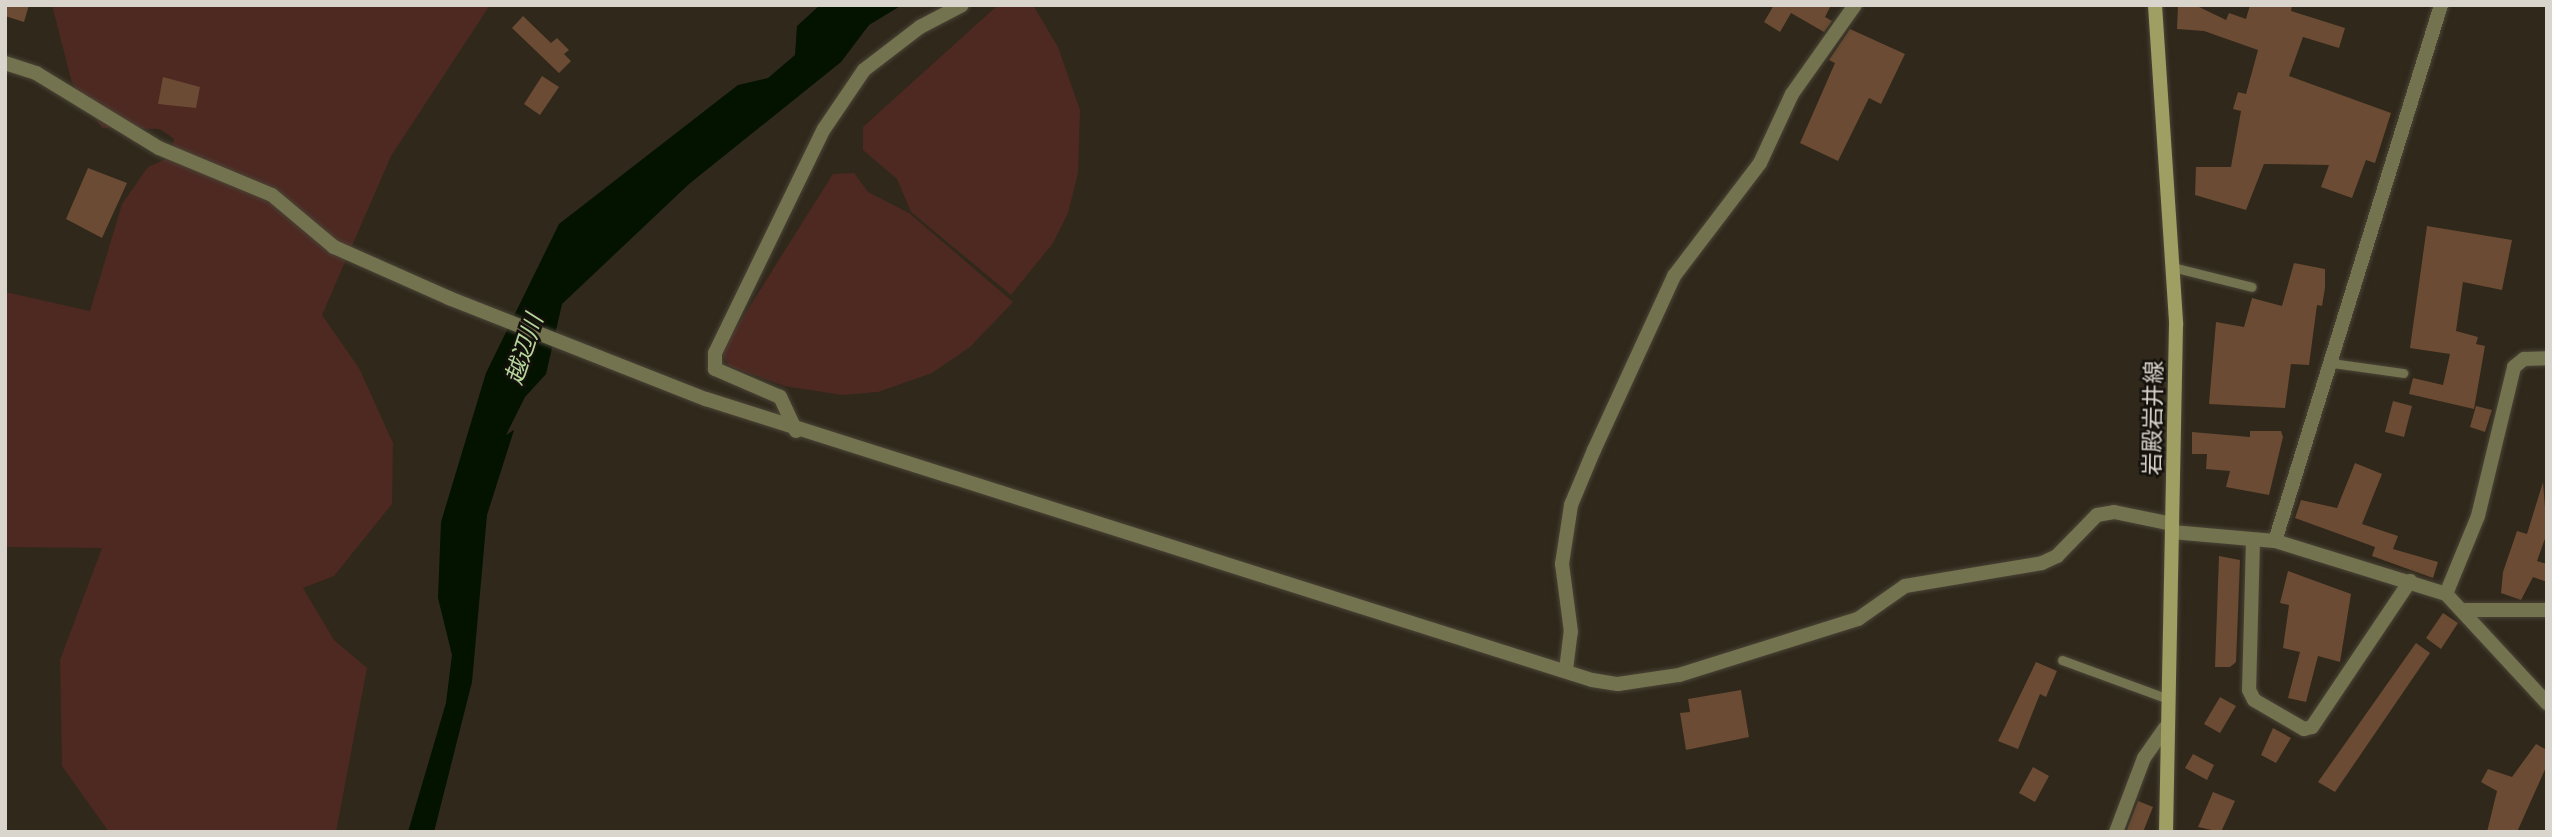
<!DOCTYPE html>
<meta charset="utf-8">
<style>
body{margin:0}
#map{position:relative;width:2552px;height:837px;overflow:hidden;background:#2f281b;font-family:Lato,"Noto Sans JP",sans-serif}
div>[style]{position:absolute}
.green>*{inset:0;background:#4d2922}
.water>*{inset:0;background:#041200}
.building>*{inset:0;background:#6b4b33}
.roads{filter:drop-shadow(0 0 2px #4a4437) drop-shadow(0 0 2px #4a4437)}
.service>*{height:9px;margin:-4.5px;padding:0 4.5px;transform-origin:4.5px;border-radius:4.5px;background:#74734f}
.minor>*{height:14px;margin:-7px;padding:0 7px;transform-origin:7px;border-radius:7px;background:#74734f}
.secondary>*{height:14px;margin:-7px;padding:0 7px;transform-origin:7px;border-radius:7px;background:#9f9e63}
span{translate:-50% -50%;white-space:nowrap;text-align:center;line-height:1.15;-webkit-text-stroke:5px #14110c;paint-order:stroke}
.street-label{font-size:23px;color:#d9d5cd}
.water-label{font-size:24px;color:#b5d69b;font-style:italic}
.frame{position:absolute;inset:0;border:7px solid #d9d5cd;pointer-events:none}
</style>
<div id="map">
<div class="green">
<i style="clip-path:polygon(52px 5px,490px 5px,391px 156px,322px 315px,359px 368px,393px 443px,392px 504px,334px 576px,303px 588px,334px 640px,367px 668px,336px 832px,109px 832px,62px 766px,60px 660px,102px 548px,5px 547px,5px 292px,90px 311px,122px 204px,148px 167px,168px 158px,174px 139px,160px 129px,102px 128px,72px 83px)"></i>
<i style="clip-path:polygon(998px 5px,1033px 5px,1058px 47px,1080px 110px,1078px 173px,1068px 213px,1053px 243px,1011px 295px,911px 212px,897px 179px,863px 150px,863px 127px)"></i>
<i style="clip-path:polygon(854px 173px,868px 192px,909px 213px,1013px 302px,970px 347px,932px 373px,878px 392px,842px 395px,784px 386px,729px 366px,721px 352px,833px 174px)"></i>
</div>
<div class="water">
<i style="clip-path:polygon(902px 5px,869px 25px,841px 62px,689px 184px,562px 304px,546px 374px,525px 397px,506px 435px,514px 430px,487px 515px,472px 682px,434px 832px,408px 832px,446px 703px,452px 655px,438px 598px,441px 522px,486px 373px,559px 224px,738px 85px,768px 78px,795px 55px,797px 26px,819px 6px)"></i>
</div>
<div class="building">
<i style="clip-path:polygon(5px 5px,29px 5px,24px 22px,5px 16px)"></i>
<i style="clip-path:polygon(1774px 5px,1831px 5px,1825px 17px,1832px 21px,1824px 32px,1791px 13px,1780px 32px,1764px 22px)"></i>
<i style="clip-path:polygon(2178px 5px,2195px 5px,2226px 20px,2229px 13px,2246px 19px,2250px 5px,2292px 5px,2291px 11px,2345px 28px,2339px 48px,2303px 37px,2289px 76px,2391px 113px,2375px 163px,2366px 160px,2352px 198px,2321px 187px,2329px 165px,2264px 164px,2246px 210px,2195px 195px,2196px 167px,2231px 167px,2241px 111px,2233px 109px,2238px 92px,2246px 94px,2258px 50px,2204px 31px,2177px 29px)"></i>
<i style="clip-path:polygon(523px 16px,551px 43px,557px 38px,569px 50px,564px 54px,571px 61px,559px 73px,512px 28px)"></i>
<i style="clip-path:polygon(1850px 29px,1905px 54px,1881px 104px,1869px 98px,1838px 161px,1800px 143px,1835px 63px,1829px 60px)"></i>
<i style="clip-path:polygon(542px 76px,559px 87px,540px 115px,524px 104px)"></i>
<i style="clip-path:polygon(163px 77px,200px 87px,196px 108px,158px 104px)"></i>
<i style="clip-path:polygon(88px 168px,127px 183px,102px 238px,66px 219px)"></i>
<i style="clip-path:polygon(2427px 226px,2512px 240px,2502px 290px,2463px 282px,2456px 331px,2478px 337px,2476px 344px,2485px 346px,2474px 409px,2409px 394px,2413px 378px,2443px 385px,2450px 354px,2410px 348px)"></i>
<i style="clip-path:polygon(2294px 263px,2325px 269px,2325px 288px,2322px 306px,2317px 305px,2309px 365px,2291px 364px,2285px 408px,2209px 404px,2216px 322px,2244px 327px,2252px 298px,2282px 306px)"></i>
<i style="clip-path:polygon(2393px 401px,2412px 406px,2404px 437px,2385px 432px)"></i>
<i style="clip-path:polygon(2476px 406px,2492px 410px,2485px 432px,2470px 427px)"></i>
<i style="clip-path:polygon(2250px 431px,2281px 431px,2283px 437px,2269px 495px,2226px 487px,2230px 471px,2206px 469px,2207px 454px,2192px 454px,2192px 432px,2250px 437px)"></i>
<i style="clip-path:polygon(2355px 463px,2382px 474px,2362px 524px,2398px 536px,2393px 549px,2438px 562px,2433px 578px,2372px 556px,2375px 547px,2295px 518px,2301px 500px,2337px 508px)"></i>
<i style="clip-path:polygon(2543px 482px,2547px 533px,2537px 561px,2547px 564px,2547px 582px,2533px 577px,2521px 600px,2501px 593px,2503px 572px,2517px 531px,2527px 534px)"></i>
<i style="clip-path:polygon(2219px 556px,2240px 560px,2236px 662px,2230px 667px,2215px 667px)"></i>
<i style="clip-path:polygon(2288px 571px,2351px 594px,2340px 662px,2318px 656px,2306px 702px,2288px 698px,2300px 652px,2283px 648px,2289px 605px,2280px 603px)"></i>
<i style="clip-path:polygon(2443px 613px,2458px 623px,2441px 649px,2426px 638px)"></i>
<i style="clip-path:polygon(2416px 643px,2430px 653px,2335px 792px,2318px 782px)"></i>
<i style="clip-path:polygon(2036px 662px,2057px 671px,2046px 697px,2040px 694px,2018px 749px,1998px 741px)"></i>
<i style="clip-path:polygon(1741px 690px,1749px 737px,1686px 750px,1680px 713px,1690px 712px,1688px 699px)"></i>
<i style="clip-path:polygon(2220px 697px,2236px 706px,2220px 733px,2204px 724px)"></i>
<i style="clip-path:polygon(2273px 728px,2291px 738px,2276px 763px,2261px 755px)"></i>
<i style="clip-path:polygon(2536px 744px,2547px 750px,2547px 765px,2517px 832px,2487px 832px,2497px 791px,2481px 782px,2488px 769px,2512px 777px)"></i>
<i style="clip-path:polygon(2193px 754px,2214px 765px,2207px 780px,2185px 768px)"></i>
<i style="clip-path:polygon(2033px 767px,2049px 776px,2035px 802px,2019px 793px)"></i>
<i style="clip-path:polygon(2213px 792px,2235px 801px,2221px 832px,2198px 827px)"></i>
<i style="clip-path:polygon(2138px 801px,2153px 807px,2143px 832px,2126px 832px)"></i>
</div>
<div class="roads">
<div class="service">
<i style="left:2172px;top:267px;width:82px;rotate:14deg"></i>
<i style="left:2332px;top:363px;width:72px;rotate:8deg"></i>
<i style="left:2062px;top:660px;width:111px;rotate:20.1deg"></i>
</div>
<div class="minor">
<i style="left:5px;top:63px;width:33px;rotate:18deg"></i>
<i style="left:36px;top:73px;width:144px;rotate:31.4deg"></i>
<i style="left:159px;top:148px;width:122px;rotate:22.6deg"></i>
<i style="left:272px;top:195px;width:81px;rotate:40deg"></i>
<i style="left:334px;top:247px;width:126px;rotate:23.9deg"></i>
<i style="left:449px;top:298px;width:276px;rotate:21.5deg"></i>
<i style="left:706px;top:399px;width:929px;rotate:17.6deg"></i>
<i style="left:1592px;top:680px;width:26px;rotate:9deg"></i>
<i style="left:1618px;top:684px;width:62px;rotate:-8.4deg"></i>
<i style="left:1679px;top:675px;width:188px;rotate:-17.4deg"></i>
<i style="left:1858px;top:619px;width:57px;rotate:-35.1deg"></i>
<i style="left:1905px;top:586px;width:139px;rotate:-9.5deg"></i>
<i style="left:2042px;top:563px;width:17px;rotate:-25deg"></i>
<i style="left:2057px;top:556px;width:57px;rotate:-45.7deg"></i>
<i style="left:2097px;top:515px;width:17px;rotate:-10deg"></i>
<i style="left:2114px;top:512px;width:59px;rotate:11.7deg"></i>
<i style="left:796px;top:431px;width:38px;rotate:-115deg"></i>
<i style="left:780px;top:397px;width:71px;rotate:-156.7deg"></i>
<i style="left:715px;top:369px;width:16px;rotate:-90deg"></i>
<i style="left:715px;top:353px;width:249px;rotate:-64.1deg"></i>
<i style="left:824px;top:129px;width:71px;rotate:-55.9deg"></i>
<i style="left:864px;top:70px;width:71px;rotate:-37.5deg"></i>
<i style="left:920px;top:27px;width:47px;rotate:-27.6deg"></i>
<i style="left:2172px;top:532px;width:103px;rotate:5deg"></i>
<i style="left:2275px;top:541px;width:179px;rotate:17.2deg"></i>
<i style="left:2446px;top:594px;width:149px;rotate:47.2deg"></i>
<i style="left:2253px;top:540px;width:150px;rotate:91.5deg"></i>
<i style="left:2249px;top:690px;width:11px;rotate:63deg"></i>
<i style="left:2254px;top:700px;width:58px;rotate:30.1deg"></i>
<i style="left:2304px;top:729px;width:8px;rotate:-14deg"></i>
<i style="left:2312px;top:727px;width:176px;rotate:-56.1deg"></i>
<i style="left:2275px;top:541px;width:561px;rotate:-72.79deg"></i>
<i style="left:2446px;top:594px;width:84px;rotate:-67.7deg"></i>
<i style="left:2478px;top:516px;width:153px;rotate:-76.4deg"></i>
<i style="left:2514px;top:367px;width:13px;rotate:-39deg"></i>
<i style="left:2524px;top:359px;width:23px;rotate:-2deg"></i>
<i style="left:2466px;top:610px;width:81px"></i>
<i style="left:1566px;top:670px;width:38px;rotate:-83deg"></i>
<i style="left:1571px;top:632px;width:69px;rotate:-97.5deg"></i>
<i style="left:1562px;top:564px;width:60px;rotate:-81.3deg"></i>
<i style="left:1571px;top:505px;width:60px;rotate:-67.3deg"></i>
<i style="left:1594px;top:450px;width:192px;rotate:-65.3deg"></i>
<i style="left:1674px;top:276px;width:142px;rotate:-52.7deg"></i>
<i style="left:1760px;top:163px;width:76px;rotate:-65.1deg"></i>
<i style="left:1792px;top:94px;width:109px;rotate:-54.7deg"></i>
<i style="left:2116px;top:832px;width:79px;rotate:-69.3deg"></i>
<i style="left:2144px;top:758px;width:37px;rotate:-55deg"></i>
</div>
<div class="secondary">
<i style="left:2155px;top:5px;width:321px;rotate:86.2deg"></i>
<i style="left:2176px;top:325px;width:507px;rotate:91.13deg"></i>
</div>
</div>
<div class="street-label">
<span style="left:2152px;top:418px;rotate:-89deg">岩殿岩井線</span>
</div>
<div class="water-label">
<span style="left:523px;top:349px;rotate:-72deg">越辺川</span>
</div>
<div class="frame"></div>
</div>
